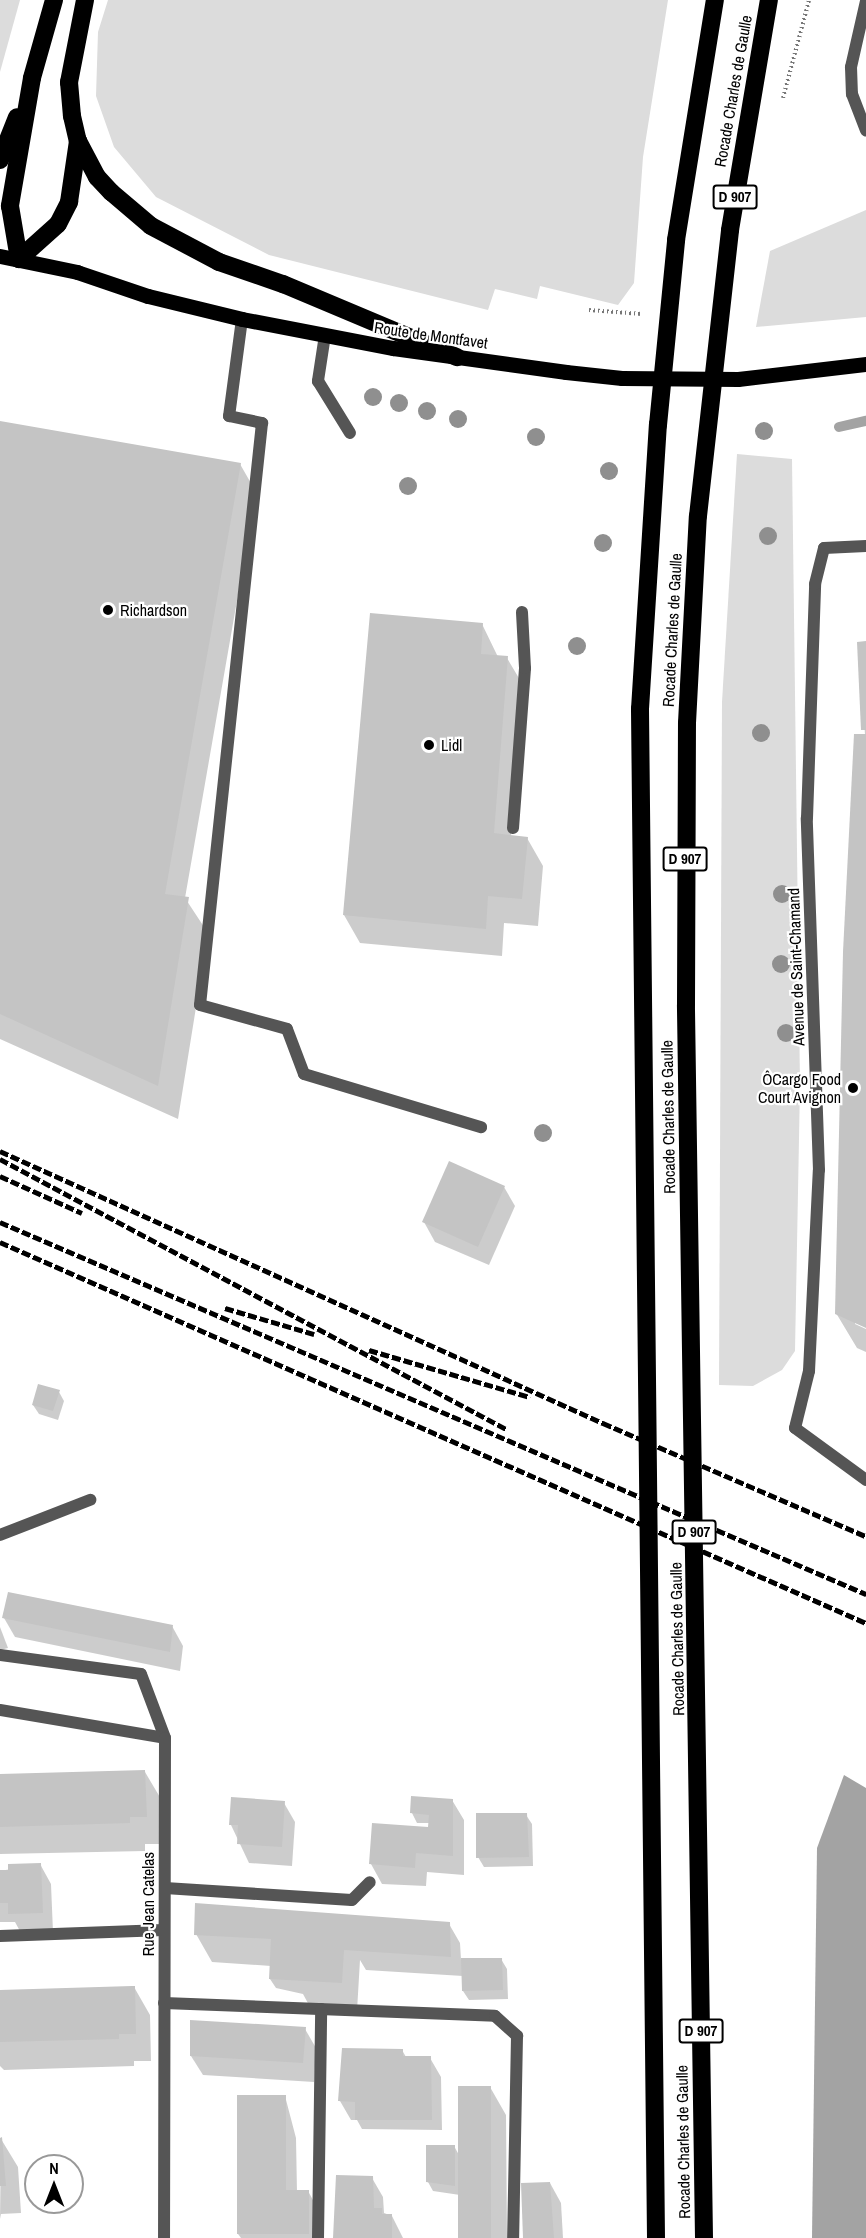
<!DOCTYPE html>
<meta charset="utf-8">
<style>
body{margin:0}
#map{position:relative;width:866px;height:2238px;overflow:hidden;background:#fff;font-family:"Archivo Narrow",sans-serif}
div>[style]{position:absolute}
.green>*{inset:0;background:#dcdcdc}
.water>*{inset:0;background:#a3a3a3}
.shadow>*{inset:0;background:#0003}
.stream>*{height:10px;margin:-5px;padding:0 5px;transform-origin:5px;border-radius:5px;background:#a3a3a3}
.building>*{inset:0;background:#c4c4c4}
.path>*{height:4px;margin-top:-2px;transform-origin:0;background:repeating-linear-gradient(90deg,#777 0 1.5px,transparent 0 4.5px)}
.lane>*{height:12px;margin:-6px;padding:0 6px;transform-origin:6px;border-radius:6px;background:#555}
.street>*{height:12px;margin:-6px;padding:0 6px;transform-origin:6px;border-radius:6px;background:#555}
.primary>*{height:15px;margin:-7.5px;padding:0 7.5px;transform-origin:7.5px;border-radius:7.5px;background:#000}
.highway>*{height:18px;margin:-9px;padding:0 9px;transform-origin:9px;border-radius:9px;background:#000}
.rail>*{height:4.5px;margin-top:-2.25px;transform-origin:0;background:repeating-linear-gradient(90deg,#000 0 9px,transparent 0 12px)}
.trees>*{width:18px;height:18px;margin:-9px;border-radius:50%;background:#8f8f8f}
.dots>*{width:16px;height:16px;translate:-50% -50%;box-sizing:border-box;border:3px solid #fff;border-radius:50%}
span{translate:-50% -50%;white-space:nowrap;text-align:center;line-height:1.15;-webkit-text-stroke:4.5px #fff;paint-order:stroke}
.shield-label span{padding:2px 4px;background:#fff;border:2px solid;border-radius:4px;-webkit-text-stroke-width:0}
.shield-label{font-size:15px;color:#000;font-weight:700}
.street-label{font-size:16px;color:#000}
.poi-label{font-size:16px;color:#000}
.left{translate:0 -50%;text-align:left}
.right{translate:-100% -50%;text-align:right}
.north{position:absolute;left:24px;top:2154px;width:60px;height:60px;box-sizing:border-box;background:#fff;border:2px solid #999;border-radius:50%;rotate:0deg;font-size:16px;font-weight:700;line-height:24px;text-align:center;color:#000}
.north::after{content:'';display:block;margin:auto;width:21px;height:27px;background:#000;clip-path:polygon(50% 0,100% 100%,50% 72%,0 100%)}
</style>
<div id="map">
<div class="green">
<i style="clip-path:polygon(0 0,20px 0,0 72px)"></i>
<i style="clip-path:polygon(108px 0,668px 0,643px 157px,634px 283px,618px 305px,540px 286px,537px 299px,495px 289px,488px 310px,269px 255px,156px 197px,114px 147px,96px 96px,98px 32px)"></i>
<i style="clip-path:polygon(866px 210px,866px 317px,756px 327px,770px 251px)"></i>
<i style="clip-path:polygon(737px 454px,792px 459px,800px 1085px,795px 1351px,782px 1370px,753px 1386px,719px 1385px,722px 702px)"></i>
</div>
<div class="water">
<i style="clip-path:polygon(844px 1775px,866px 1788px,866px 2238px,812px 2238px,817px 1848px)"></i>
</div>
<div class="shadow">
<i style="clip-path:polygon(0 425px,240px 464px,256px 492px,185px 898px,208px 933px,178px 1119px,0 1039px)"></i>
<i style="clip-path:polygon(482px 624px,498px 657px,507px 658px,523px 685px,511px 837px,527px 838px,543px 866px,538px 926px,504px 923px,502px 956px,360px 943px,344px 915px)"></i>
<i style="clip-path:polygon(859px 643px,866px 643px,866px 1326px,855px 1321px,855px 1324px,866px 1329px,866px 1352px,857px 1348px,836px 1313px,865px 735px)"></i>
<i style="clip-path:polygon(504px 1187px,515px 1206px,489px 1265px,435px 1242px,424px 1222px)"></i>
<i style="clip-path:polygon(59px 1392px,64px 1401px,58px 1420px,39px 1414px,33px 1405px)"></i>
<i style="clip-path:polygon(4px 1618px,172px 1626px,183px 1646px,180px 1671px,15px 1637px)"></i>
<i style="clip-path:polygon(0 1627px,8px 1648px,0 1650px)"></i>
<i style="clip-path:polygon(145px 1772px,161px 1799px,162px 1844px,145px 1844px,145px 1851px,0 1854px,0 1776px)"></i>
<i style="clip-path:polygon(452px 1800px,464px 1820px,464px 1875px,427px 1872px,426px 1886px,382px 1884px,371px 1864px,429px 1828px,430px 1823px,417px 1823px,412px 1813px)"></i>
<i style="clip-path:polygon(284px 1803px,295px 1822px,292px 1866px,249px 1863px,231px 1825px)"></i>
<i style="clip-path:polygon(526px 1815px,532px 1824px,533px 1866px,484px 1867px,478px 1857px)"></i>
<i style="clip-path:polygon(40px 1864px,51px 1884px,53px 1932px,21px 1933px,15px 1922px,0 1922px,0 1871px)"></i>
<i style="clip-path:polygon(449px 1924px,460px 1943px,461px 1960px,501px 1959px,507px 1969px,508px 1999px,469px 2000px,463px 1991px,463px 1976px,366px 1970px,360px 1960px,357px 2011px,310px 2007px,303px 1994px,276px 1988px,270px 1979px,271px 1966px,212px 1962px,196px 1934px)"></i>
<i style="clip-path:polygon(134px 1987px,150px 2015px,151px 2061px,134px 2061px,134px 2066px,4px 2070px,0 2066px,0 1991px)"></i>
<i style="clip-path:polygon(305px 2029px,316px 2048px,314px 2082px,203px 2075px,191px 2056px)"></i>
<i style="clip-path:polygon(402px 2050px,406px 2057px,430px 2058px,441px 2077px,442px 2130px,362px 2129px,357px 2120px,351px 2120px,340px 2101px)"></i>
<i style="clip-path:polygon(490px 2087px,506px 2115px,507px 2238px,460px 2238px,460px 2195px,433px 2191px,428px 2182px,454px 2146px,459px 2155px)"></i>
<i style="clip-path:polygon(285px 2096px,296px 2138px,297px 2192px,308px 2191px,319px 2211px,319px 2238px,241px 2238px,238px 2234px)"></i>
<i style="clip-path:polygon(1px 2139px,18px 2167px,21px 2213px,1px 2214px,0 2219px)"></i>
<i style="clip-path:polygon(372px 2178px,383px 2197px,384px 2213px,392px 2216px,403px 2238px,335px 2238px)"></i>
<i style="clip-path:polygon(550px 2183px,561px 2203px,563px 2238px,524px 2238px)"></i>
</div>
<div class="stream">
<i style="left:839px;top:427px;width:28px;rotate:-13deg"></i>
</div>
<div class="building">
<i style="clip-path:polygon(0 421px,241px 463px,165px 894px,189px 897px,158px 1086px,0 1014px)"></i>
<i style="clip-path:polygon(370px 613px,483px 623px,481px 654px,508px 656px,494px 833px,528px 837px,522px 899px,488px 896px,486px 929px,343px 915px)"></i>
<i style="clip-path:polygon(866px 641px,866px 730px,861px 730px,857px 642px)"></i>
<i style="clip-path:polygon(854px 734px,866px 734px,866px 1328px,835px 1314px,843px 952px)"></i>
<i style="clip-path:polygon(449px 1161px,505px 1186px,478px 1247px,422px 1222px)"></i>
<i style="clip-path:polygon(38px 1384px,60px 1390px,53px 1411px,32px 1405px)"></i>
<i style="clip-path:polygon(8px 1592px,173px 1625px,170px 1652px,2px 1618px)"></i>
<i style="clip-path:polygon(145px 1770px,147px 1817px,130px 1817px,130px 1823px,0 1827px,0 1774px)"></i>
<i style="clip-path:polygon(411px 1796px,453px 1799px,453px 1856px,416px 1853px,415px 1868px,369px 1864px,372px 1823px,428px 1827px,429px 1815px,410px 1813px)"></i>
<i style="clip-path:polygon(231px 1797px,285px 1801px,282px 1847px,237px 1844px,238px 1825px,229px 1825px)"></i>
<i style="clip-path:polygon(476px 1813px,527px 1813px,529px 1857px,476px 1858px)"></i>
<i style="clip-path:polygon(41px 1863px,43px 1913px,8px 1914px,8px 1903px,0 1903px,0 1870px,8px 1870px,8px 1864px)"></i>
<i style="clip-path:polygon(195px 1903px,450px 1922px,451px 1957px,344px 1950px,342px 1983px,269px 1979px,271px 1939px,194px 1935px)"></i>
<i style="clip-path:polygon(461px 1958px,502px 1958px,503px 1990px,462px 1991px)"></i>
<i style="clip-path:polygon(132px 1986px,135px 1986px,136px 2034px,119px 2034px,119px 2039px,0 2042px,0 1990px)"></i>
<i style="clip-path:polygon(190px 2020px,306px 2027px,303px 2063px,190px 2056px)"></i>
<i style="clip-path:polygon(342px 2048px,403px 2049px,403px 2056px,431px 2056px,432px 2120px,355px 2120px,355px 2102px,338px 2101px)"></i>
<i style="clip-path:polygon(458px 2086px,491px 2086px,491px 2238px,458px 2238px)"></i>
<i style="clip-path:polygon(237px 2095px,286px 2095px,286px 2190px,309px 2190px,309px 2234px,237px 2234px)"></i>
<i style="clip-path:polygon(2px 2137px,6px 2186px,0 2186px,0 2138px)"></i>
<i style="clip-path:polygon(426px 2145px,455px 2145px,455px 2186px,426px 2182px)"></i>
<i style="clip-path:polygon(336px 2175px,373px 2176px,374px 2208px,382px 2208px,382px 2214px,392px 2214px,392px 2238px,333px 2238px)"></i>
<i style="clip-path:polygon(550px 2182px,554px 2238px,523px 2238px,521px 2183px)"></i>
</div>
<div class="path">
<i style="left:783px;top:98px;width:101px;rotate:-75.1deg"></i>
<i style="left:589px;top:310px;width:53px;rotate:4.3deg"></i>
</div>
<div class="lane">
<i style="left:242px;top:319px;width:98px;rotate:97.6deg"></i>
<i style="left:229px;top:416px;width:34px;rotate:12deg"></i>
<i style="left:262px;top:423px;width:585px;rotate:96.08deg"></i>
<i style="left:200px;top:1005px;width:90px;rotate:15.4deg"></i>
<i style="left:287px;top:1029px;width:48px;rotate:69.3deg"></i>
<i style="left:304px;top:1074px;width:185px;rotate:16.7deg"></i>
<i style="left:325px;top:335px;width:47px;rotate:98.7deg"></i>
<i style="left:318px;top:381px;width:61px;rotate:58.4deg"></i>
<i style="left:513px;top:828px;width:160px;rotate:-85.7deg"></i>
<i style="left:525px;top:668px;width:56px;rotate:-93.1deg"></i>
<i style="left:795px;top:1428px;width:88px;rotate:36.2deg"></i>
<i style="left:0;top:1535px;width:97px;rotate:-21.3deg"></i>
<i style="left:0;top:1655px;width:142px;rotate:7.7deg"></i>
<i style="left:141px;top:1674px;width:68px;rotate:69.4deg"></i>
<i style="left:165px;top:1888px;width:187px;rotate:3.7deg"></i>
<i style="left:352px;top:1900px;width:25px;rotate:-45deg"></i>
<i style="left:0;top:1936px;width:164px;rotate:-2.1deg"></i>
<i style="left:164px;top:2003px;width:331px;rotate:2.2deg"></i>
<i style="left:495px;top:2016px;width:30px;rotate:42deg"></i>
<i style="left:517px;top:2036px;width:202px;rotate:91.1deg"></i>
<i style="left:318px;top:2238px;width:229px;rotate:-89.2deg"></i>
</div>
<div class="street">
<i style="left:866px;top:1px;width:68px;rotate:102.8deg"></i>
<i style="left:851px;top:67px;width:27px;rotate:88deg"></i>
<i style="left:852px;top:94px;width:39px;rotate:69deg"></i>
<i style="left:795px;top:1428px;width:59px;rotate:-76.2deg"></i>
<i style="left:809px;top:1371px;width:201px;rotate:-87.2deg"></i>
<i style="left:819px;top:1170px;width:352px;rotate:-92deg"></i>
<i style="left:807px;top:818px;width:234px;rotate:-88deg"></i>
<i style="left:815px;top:584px;width:37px;rotate:-76deg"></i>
<i style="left:824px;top:548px;width:42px;rotate:-2.7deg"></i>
<i style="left:0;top:1710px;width:167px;rotate:9.6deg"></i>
<i style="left:165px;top:1738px;width:500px;rotate:90.11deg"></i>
</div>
<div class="primary">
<i style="left:0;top:256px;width:79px;rotate:11.7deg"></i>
<i style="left:77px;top:272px;width:75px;rotate:18.7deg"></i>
<i style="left:148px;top:296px;width:97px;rotate:13.7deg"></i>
<i style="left:242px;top:319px;width:154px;rotate:10.9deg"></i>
<i style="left:393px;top:348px;width:175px;rotate:7.9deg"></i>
<i style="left:566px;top:372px;width:56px;rotate:6.1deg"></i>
<i style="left:622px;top:378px;width:116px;rotate:0.5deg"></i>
<i style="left:738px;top:379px;width:129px;rotate:-6.7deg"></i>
</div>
<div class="highway">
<i style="left:54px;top:0;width:81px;rotate:105.8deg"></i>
<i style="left:32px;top:78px;width:130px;rotate:99.8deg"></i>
<i style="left:10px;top:206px;width:54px;rotate:80.4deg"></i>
<i style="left:19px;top:259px;width:52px;rotate:-41.9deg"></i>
<i style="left:58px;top:224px;width:25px;rotate:-63deg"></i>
<i style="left:69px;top:202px;width:62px;rotate:-81.6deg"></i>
<i style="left:85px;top:0;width:84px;rotate:101deg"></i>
<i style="left:69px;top:82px;width:34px;rotate:85deg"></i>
<i style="left:72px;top:116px;width:26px;rotate:77deg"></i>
<i style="left:78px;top:141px;width:41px;rotate:62.2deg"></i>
<i style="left:97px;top:177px;width:21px;rotate:47deg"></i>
<i style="left:111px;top:192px;width:52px;rotate:40.4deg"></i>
<i style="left:151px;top:226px;width:77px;rotate:27.9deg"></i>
<i style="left:219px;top:262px;width:68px;rotate:19deg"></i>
<i style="left:283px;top:284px;width:189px;rotate:22.8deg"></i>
<i style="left:0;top:160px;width:46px;rotate:-68.4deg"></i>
<i style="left:656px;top:2238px;width:1529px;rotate:-90.6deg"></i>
<i style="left:640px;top:709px;width:285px;rotate:-86.4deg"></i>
<i style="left:658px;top:425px;width:186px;rotate:-84.4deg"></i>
<i style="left:676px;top:240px;width:243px;rotate:-80.8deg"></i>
<i style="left:704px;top:2238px;width:1233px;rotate:-90.84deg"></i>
<i style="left:686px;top:1005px;width:282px;rotate:-89.8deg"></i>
<i style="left:687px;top:723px;width:207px;rotate:-87deg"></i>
<i style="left:698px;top:516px;width:288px;rotate:-83.6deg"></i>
<i style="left:730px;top:230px;width:233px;rotate:-80.4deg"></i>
</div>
<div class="rail">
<i style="left:0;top:1151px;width:662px;rotate:24.28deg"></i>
<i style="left:603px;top:1423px;width:286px;rotate:23.3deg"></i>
<i style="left:0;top:1159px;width:574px;rotate:28.08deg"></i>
<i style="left:0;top:1176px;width:90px;rotate:24.3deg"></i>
<i style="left:0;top:1222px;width:943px;rotate:23.25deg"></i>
<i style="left:0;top:1242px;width:946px;rotate:23.75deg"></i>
<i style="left:225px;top:1308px;width:93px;rotate:16.3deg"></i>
<i style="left:369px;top:1350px;width:168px;rotate:16.3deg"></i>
</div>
<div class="trees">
<i style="left:373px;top:397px"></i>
<i style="left:399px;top:403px"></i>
<i style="left:427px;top:411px"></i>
<i style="left:458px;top:419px"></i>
<i style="left:764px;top:431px"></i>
<i style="left:536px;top:437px"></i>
<i style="left:609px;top:471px"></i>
<i style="left:408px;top:486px"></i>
<i style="left:768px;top:536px"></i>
<i style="left:603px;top:543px"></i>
<i style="left:577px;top:646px"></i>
<i style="left:761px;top:733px"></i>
<i style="left:782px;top:894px"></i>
<i style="left:781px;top:964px"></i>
<i style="left:786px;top:1033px"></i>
<i style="left:543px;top:1133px"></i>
</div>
<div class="dots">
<i style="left:108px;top:610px;background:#000"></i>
<i style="left:429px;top:745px;background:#000"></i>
<i style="left:853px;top:1088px;background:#000"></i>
</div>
<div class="shield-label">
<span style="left:735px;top:197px">D 907</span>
<span style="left:685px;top:859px">D 907</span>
<span style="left:694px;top:1532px">D 907</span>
<span style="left:701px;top:2031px">D 907</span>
</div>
<div class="street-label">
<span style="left:733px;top:91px;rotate:-80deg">Rocade Charles de Gaulle</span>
<span style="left:431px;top:335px;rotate:8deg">Route de Montfavet</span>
<span style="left:672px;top:630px;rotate:-87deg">Rocade Charles de Gaulle</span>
<span style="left:796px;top:967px;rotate:-92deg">Avenue de Saint-Chamand</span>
<span style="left:668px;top:1117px;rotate:-91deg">Rocade Charles de Gaulle</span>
<span style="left:677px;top:1639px;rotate:-91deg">Rocade Charles de Gaulle</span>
<span style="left:148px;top:1904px;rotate:-90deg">Rue Jean Catelas</span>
<span style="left:683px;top:2142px;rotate:-91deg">Rocade Charles de Gaulle</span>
</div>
<div class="poi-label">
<span class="left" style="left:120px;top:610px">Richardson</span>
<span class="left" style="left:441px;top:745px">Lidl</span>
<span class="right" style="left:841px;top:1088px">ÔCargo Food<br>Court Avignon</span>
</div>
<div class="north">N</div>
</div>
